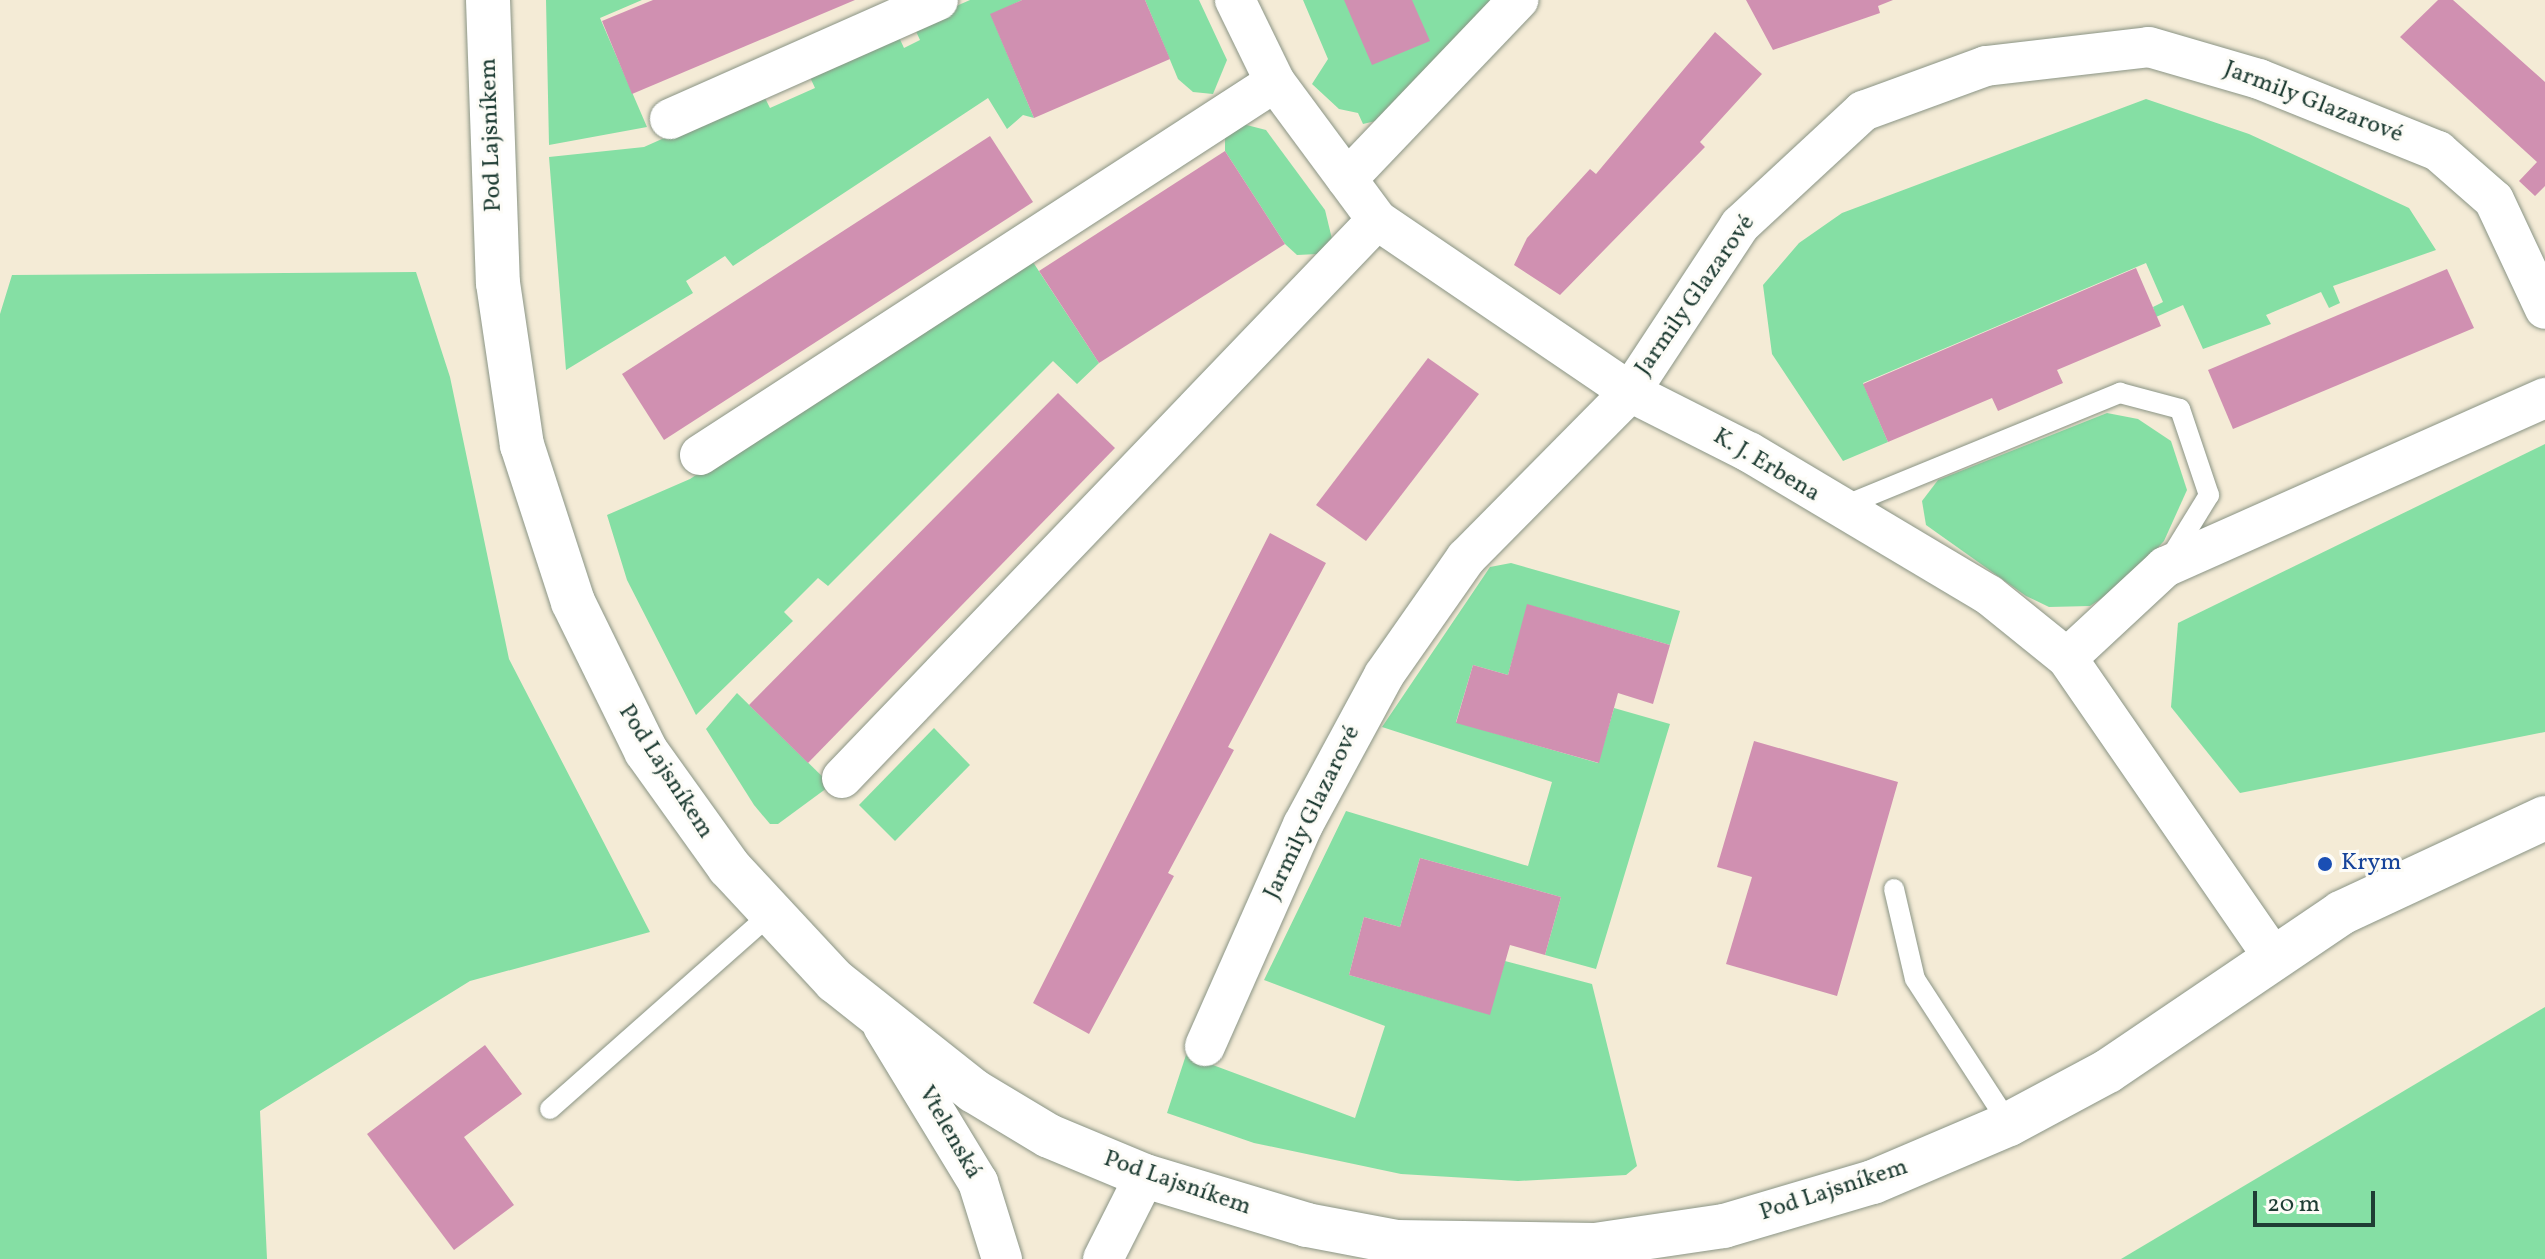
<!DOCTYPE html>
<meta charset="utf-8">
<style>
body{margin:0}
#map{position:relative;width:2545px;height:1259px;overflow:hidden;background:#f4ebd6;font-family:Vollkorn,serif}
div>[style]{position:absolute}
.green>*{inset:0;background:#85dfa4}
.building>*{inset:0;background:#d090b1}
.roads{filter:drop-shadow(0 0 2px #8a9485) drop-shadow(0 0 2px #8a9485)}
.service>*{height:20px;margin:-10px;padding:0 10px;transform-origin:10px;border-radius:10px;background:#fff}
.minor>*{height:40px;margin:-20px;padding:0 20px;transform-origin:20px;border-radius:20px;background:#fff}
.tertiary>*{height:44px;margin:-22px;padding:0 22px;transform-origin:22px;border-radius:22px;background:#fff}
.dots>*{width:22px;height:22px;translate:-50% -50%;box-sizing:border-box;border:4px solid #fdfcf7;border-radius:50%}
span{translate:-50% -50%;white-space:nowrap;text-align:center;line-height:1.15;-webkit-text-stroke:6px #fdfcf7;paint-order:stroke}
.street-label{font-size:24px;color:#1f3d34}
.transit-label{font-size:24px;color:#164399}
.left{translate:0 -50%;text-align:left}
.scale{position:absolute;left:2253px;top:1191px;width:122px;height:36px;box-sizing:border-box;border:4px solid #1f3d34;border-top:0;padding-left:10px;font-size:24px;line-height:28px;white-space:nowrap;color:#1f3d34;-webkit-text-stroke:6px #fdfcf7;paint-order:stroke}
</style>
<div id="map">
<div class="green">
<i style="clip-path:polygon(546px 0,642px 0,600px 18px,647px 127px,549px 145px)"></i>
<i style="clip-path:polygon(970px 0,1022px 0,991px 15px,1034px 118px,1023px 115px,1007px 129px,988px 98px,733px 266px,725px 256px,686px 281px,693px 293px,566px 370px,549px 157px,644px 147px,763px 94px,770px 108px,815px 88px,808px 73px,897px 33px,904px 48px,920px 40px,913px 25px)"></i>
<i style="clip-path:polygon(1145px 0,1199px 0,1227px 60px,1213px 94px,1193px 92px,1178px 79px)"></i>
<i style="clip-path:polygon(1303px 0,1500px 0,1380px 120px,1363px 124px,1358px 113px,1339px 109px,1312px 84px,1328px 59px)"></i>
<i style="clip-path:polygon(2146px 99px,2249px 134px,2409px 208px,2436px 250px,2333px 286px,2340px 303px,2329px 308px,2321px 292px,2266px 315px,2271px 324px,2203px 349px,2183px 305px,2156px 317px,2153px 307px,2163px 302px,2146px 263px,1863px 383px,1888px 442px,1843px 461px,1772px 354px,1763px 285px,1799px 243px,1842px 213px)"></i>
<i style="clip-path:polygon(1235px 122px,1266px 130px,1325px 210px,1333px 243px,1318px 254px,1297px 255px,1285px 244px,1225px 151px,1225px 128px)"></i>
<i style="clip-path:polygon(1029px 256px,1099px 363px,1077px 384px,1053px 361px,828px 586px,818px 578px,784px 612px,793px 621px,696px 715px,627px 580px,607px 515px,690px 479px)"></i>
<i style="clip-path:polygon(416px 272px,450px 377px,509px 659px,650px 932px,470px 981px,260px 1111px,267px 1259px,0 1259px,0 314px,12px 275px)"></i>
<i style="clip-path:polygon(2107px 413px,2138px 419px,2171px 441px,2187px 490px,2164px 541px,2125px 583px,2090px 606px,2049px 607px,2026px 596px,1926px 525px,1922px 501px,1938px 480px)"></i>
<i style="clip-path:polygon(2545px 444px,2545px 732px,2240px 793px,2171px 707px,2178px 623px)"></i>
<i style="clip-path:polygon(1511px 563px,1680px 611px,1670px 645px,1528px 605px,1508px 675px,1473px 665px,1456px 722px,1598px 763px,1614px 708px,1670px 724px,1596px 969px,1545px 955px,1561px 897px,1420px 858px,1400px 927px,1364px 917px,1349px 975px,1489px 1014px,1505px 961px,1592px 984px,1637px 1166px,1626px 1175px,1518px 1181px,1401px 1174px,1254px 1143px,1167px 1113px,1186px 1055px,1355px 1118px,1385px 1026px,1264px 980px,1346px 811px,1528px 866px,1552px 782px,1382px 727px,1490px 567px)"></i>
<i style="clip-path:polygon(737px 693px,831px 785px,778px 824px,770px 824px,754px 805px,706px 729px)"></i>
<i style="clip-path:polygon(934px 728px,970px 765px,895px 841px,859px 805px)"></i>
<i style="clip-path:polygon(2545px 1007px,2545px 1259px,2121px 1259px)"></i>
</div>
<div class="building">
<i style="clip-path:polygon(653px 0,855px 0,632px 94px,602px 21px)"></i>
<i style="clip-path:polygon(1022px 0,1145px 0,1170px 59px,1034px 118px,990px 14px)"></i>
<i style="clip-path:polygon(1344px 0,1412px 0,1430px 41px,1372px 65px)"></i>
<i style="clip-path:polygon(1746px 0,1893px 0,1878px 6px,1880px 13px,1773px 50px)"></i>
<i style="clip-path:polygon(2438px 0,2453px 0,2545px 82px,2545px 186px,2535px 196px,2519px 181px,2537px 162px,2400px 37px)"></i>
<i style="clip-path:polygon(1715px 32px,1762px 74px,1700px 142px,1705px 147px,1560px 295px,1514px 265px,1527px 238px,1590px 169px,1596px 174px)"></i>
<i style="clip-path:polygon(990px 136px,1033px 202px,664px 440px,622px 374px)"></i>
<i style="clip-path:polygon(1225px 151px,1285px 244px,1099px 363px,1039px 271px)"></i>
<i style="clip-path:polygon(2136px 268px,2161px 326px,2057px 370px,2063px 383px,1998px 411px,1992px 398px,1888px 442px,1863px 384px)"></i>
<i style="clip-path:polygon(2447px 269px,2474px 328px,2233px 429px,2208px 370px)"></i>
<i style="clip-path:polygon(1428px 358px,1479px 394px,1366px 541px,1316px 505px)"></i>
<i style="clip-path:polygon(1058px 393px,1115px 448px,808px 763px,749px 705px)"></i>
<i style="clip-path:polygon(1270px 533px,1326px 563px,1228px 747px,1234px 750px,1168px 873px,1174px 876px,1089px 1034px,1033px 1003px)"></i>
<i style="clip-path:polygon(1527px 604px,1670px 645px,1653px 704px,1618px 693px,1599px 763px,1456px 723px,1473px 665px,1508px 675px)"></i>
<i style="clip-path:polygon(1754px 741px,1898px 782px,1837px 996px,1726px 964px,1752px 877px,1717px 867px)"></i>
<i style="clip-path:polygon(1420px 858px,1561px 897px,1545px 955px,1510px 945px,1490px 1015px,1349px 975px,1364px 917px,1400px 927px)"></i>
<i style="clip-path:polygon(485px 1045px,522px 1094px,464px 1137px,514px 1205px,454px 1250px,367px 1134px)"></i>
</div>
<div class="roads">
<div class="service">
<i style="left:1839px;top:508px;width:304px;rotate:-22.3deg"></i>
<i style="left:2120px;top:393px;width:62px;rotate:14.9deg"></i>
<i style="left:2180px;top:409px;width:91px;rotate:71.4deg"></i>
<i style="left:2209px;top:495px;width:76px;rotate:121.6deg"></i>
<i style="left:1894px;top:889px;width:92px;rotate:76.9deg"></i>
<i style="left:1915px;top:979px;width:173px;rotate:57deg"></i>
<i style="left:550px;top:1109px;width:293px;rotate:-41.5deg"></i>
</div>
<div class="minor">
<i style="left:1235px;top:0;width:91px;rotate:64deg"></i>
<i style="left:1275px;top:82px;width:172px;rotate:53.5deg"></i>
<i style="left:1377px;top:220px;width:306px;rotate:34.2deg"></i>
<i style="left:1630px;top:392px;width:133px;rotate:26.8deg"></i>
<i style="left:1749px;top:452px;width:279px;rotate:30.8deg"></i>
<i style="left:1989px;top:595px;width:100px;rotate:38.9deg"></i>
<i style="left:2067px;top:658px;width:364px;rotate:55.4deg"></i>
<i style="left:670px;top:119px;width:293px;rotate:-23.9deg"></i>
<i style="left:1347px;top:179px;width:248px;rotate:-46.3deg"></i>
<i style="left:700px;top:455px;width:685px;rotate:-32.97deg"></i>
<i style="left:2067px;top:658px;width:134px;rotate:-42.9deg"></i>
<i style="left:2165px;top:567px;width:416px;rotate:-24deg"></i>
<i style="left:842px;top:778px;width:773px;rotate:-46.21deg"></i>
<i style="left:883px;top:1026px;width:183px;rotate:58.7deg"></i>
<i style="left:978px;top:1182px;width:81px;rotate:72.7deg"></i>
<i style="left:1205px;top:1046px;width:242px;rotate:-66.1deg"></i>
<i style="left:1303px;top:825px;width:170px;rotate:-61.6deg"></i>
<i style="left:1384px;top:675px;width:143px;rotate:-55deg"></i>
<i style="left:1466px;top:558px;width:233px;rotate:-45.3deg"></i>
<i style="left:1630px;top:392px;width:200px;rotate:-56.6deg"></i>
<i style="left:1740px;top:225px;width:168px;rotate:-42.8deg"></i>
<i style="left:1863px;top:111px;width:131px;rotate:-20.1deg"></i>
<i style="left:1986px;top:66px;width:164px;rotate:-6.6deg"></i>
<i style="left:2149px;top:47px;width:115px;rotate:16.2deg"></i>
<i style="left:2259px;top:79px;width:193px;rotate:21.9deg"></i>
<i style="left:2438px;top:151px;width:74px;rotate:41.2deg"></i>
<i style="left:2494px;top:200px;width:120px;rotate:64.9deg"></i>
<i style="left:1103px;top:1259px;width:93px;rotate:-63.2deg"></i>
</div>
<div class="tertiary">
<i style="left:488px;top:0;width:283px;rotate:88deg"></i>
<i style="left:498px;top:283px;width:164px;rotate:81.6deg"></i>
<i style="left:522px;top:445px;width:165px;rotate:72deg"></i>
<i style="left:573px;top:602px;width:166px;rotate:63.9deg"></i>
<i style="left:646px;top:751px;width:143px;rotate:54.4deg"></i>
<i style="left:729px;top:867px;width:156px;rotate:47.1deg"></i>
<i style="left:835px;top:981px;width:177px;rotate:38.4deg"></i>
<i style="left:974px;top:1091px;width:87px;rotate:31deg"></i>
<i style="left:1049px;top:1136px;width:104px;rotate:22.6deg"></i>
<i style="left:1145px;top:1176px;width:169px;rotate:16.8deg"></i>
<i style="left:1307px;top:1225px;width:92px;rotate:10.7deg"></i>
<i style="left:1397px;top:1242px;width:198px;rotate:0.9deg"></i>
<i style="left:1595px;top:1245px;width:130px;rotate:-8.4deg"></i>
<i style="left:1724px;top:1226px;width:155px;rotate:-16.5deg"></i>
<i style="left:1873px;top:1182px;width:148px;rotate:-23.1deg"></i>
<i style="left:2009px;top:1124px;width:112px;rotate:-28.2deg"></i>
<i style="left:2108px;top:1071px;width:282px;rotate:-34.1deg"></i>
<i style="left:2341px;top:913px;width:225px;rotate:-25deg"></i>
</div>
</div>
<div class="dots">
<i style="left:2325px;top:864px;background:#1a4fb4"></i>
</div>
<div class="street-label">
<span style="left:2313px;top:103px;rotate:21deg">Jarmily Glazarové</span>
<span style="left:492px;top:135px;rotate:-92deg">Pod Lajsníkem</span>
<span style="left:1696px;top:296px;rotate:-55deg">Jarmily Glazarové</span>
<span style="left:1766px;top:466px;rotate:31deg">K. J. Erbena</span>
<span style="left:665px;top:772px;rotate:57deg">Pod Lajsníkem</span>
<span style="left:1313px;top:813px;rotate:-64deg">Jarmily Glazarové</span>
<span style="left:949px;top:1133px;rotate:60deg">Vtelenská</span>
<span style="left:1177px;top:1184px;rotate:19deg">Pod Lajsníkem</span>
<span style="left:1834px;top:1191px;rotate:-18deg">Pod Lajsníkem</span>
</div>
<div class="transit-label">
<span class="left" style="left:2341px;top:864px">Krym</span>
</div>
<div class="scale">20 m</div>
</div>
